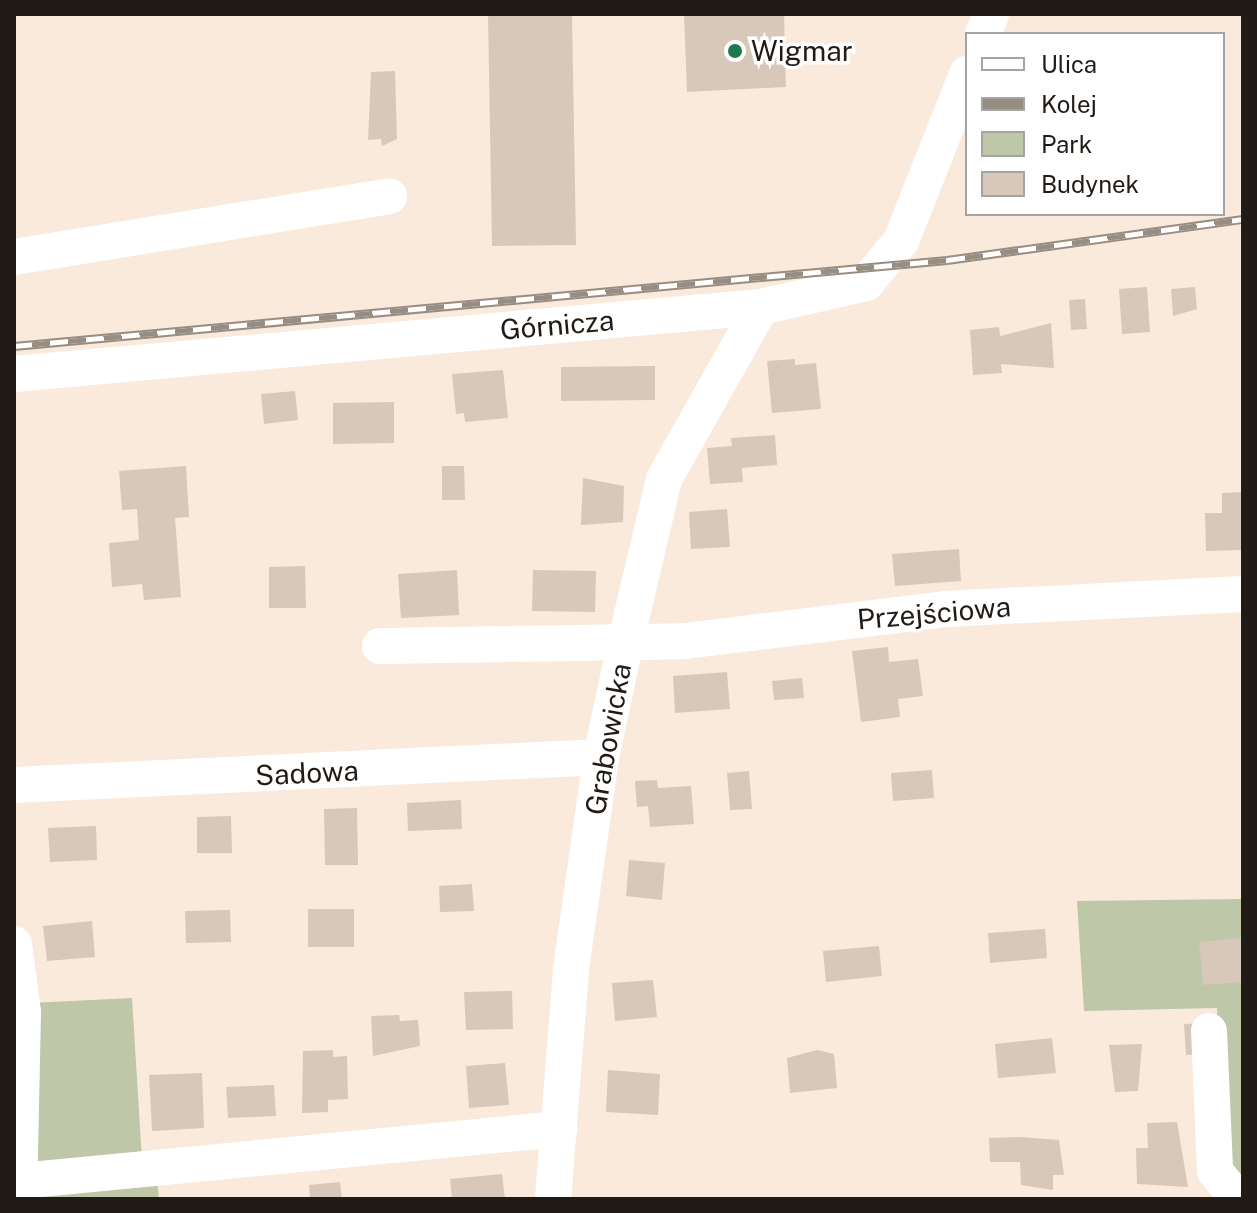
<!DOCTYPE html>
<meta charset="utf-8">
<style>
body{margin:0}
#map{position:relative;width:1257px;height:1213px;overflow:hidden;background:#faeadc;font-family:"Public Sans",sans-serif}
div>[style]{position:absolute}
.green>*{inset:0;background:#bec7a8}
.building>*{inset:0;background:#d7c8ba}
.minor>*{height:36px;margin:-18px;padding:0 18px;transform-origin:18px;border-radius:18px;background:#fff}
.rail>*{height:9px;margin-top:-4.5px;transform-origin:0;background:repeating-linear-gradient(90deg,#fff 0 18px,#988d83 0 36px);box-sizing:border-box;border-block:2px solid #988d83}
.dots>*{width:22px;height:22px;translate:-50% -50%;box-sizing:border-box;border:4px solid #fff;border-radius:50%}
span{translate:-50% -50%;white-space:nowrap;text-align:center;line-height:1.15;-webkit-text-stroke:7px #fff;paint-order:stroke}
.poi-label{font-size:28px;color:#211b16}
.left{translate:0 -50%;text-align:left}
.street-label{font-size:28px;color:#211b16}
.frame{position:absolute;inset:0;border:16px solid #211b16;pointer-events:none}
.legend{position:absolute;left:965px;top:32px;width:260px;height:184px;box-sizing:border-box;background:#fff;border:2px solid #a6a4a2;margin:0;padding:10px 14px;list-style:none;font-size:24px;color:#211b16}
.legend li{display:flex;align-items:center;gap:16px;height:40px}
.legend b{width:40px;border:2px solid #a6a4a2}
</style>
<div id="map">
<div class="green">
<i style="clip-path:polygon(1243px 899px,1243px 1188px,1222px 1164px,1217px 1008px,1084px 1011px,1077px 901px)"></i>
<i style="clip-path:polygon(132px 998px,142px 1160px,35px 1170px,30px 1003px)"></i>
<i style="clip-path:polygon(157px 1178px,159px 1199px,29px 1199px,35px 1189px)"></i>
</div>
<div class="building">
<i style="clip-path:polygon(488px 14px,572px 14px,576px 245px,492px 246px)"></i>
<i style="clip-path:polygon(684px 14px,784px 14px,786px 87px,687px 92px)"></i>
<i style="clip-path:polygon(395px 71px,397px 139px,382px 146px,381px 139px,368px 140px,371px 72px)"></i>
<i style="clip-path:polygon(1147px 287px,1150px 332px,1122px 334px,1119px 289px)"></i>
<i style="clip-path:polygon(1195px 287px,1197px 309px,1173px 316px,1171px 289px)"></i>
<i style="clip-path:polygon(1085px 299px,1087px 329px,1071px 330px,1069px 300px)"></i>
<i style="clip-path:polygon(1051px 323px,1054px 368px,1001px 364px,1002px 373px,973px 375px,970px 330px,999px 327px,1000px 336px)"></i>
<i style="clip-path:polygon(795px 359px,795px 365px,816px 363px,821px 409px,772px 413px,767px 361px)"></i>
<i style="clip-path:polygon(655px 366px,655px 400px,561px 401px,561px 367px)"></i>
<i style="clip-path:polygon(503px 370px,508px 418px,465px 422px,464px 413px,456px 414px,452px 374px)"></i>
<i style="clip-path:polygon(295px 391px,298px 420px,264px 424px,261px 394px)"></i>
<i style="clip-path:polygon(394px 402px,394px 443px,333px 444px,333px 403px)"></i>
<i style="clip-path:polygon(775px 435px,777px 465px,742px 468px,743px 482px,710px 484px,707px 448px,732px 446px,731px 438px)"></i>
<i style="clip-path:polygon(186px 466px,189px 517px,175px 518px,181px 597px,144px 600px,142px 584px,112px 587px,109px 543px,139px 540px,137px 509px,122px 510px,119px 471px)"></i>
<i style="clip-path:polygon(442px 466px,464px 466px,465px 500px,442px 500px)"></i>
<i style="clip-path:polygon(583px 478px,624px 486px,623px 522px,581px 525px)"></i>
<i style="clip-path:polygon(1243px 492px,1243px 550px,1206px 551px,1205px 513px,1222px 513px,1222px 493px)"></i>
<i style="clip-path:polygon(727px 509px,730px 547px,691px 549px,689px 512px)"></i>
<i style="clip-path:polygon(959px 549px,961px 581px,895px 586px,892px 554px)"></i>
<i style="clip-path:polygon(305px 566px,306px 608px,269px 608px,269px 567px)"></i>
<i style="clip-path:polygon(457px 570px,459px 615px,401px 618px,398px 574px)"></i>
<i style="clip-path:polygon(533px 570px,596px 571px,595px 612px,532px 611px)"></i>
<i style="clip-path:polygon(888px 647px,889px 662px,918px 659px,923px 696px,898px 699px,900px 717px,861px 722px,852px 651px)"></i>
<i style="clip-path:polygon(727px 672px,730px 709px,675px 713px,673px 676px)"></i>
<i style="clip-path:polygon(802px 678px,804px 698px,774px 700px,772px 681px)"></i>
<i style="clip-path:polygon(932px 770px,934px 798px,893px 801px,891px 773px)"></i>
<i style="clip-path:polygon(749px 771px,752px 809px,730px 810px,727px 773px)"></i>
<i style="clip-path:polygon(657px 780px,658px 788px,691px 786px,694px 824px,650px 827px,648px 806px,637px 807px,635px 781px)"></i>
<i style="clip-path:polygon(461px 800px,462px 829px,408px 831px,407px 803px)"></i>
<i style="clip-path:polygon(357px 808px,358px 865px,325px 865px,324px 809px)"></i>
<i style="clip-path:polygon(231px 816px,232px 853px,197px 853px,197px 817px)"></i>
<i style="clip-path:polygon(96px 826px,97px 860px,50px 862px,48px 828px)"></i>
<i style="clip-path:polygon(629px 860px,665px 863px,662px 900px,626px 896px)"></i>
<i style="clip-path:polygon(472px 884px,474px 911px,440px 912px,439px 886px)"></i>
<i style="clip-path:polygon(308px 909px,354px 909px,354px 947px,308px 947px)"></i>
<i style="clip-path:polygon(230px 910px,231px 942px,186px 943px,185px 911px)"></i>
<i style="clip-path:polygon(92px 921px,95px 957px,47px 961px,43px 926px)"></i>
<i style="clip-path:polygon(1045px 929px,1047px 958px,990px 963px,988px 933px)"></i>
<i style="clip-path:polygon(1241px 938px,1243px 982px,1203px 985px,1199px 942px)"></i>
<i style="clip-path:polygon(879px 946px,882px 976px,826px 982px,823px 951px)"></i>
<i style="clip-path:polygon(653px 980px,657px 1017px,615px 1021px,612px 983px)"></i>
<i style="clip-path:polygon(512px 991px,513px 1029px,466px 1030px,464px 992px)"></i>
<i style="clip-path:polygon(399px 1015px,400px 1021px,418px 1020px,420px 1046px,373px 1056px,371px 1016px)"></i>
<i style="clip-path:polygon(1206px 1023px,1208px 1054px,1186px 1055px,1184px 1024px)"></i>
<i style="clip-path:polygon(1052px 1038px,1056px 1073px,998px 1078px,995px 1044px)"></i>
<i style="clip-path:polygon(1142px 1044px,1138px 1091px,1115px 1092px,1109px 1045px)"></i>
<i style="clip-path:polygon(333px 1050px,333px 1057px,347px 1056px,348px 1099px,328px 1100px,328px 1112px,302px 1113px,303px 1051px)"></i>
<i style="clip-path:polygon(817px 1050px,834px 1054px,837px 1088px,790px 1093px,787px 1058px)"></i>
<i style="clip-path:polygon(505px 1063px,509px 1105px,469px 1108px,466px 1066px)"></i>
<i style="clip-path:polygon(608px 1070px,660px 1074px,658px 1115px,606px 1112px)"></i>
<i style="clip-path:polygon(202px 1073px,204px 1128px,152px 1131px,149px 1075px)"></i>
<i style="clip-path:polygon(274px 1085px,276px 1116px,228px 1118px,226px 1087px)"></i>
<i style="clip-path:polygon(1177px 1122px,1188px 1187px,1137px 1184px,1136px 1148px,1148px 1148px,1147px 1123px)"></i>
<i style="clip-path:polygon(1020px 1137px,1059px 1140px,1064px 1175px,1053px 1175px,1053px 1190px,1021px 1185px,1020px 1162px,990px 1162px,989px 1138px)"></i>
<i style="clip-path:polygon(502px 1174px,505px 1199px,452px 1199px,450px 1179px)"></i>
<i style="clip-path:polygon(340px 1182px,342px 1199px,310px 1199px,309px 1185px)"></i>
</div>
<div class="minor">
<i style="left:983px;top:34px;width:22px;rotate:-68deg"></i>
<i style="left:14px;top:257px;width:380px;rotate:-9.2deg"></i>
<i style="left:14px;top:374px;width:750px;rotate:-5.13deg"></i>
<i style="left:761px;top:307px;width:108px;rotate:-12.9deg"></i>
<i style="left:866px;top:283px;width:55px;rotate:-50.2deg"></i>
<i style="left:901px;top:241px;width:180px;rotate:-68.4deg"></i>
<i style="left:380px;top:646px;width:305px;rotate:-0.9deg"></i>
<i style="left:685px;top:641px;width:262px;rotate:-7deg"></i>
<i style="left:945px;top:609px;width:298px;rotate:-2.9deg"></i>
<i style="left:14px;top:785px;width:588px;rotate:-2.73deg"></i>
<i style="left:14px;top:944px;width:69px;rotate:82.5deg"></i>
<i style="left:23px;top:1012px;width:187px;rotate:91.2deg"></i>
<i style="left:1209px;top:1031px;width:140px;rotate:87.5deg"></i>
<i style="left:1215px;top:1171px;width:36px;rotate:51deg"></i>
<i style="left:20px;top:1181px;width:542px;rotate:-5.51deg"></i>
<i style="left:553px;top:1199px;width:231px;rotate:-85.5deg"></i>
<i style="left:571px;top:969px;width:214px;rotate:-81.9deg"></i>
<i style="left:601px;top:757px;width:120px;rotate:-77.9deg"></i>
<i style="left:626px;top:640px;width:165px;rotate:-76.7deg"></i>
<i style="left:664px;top:479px;width:197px;rotate:-60.6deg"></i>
</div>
<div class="rail">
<i style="left:14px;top:346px;width:937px;rotate:-5.27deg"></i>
<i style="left:947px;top:260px;width:299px;rotate:-7.9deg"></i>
</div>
<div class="dots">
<i style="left:735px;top:51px;background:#1e794f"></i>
</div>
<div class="poi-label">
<span class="left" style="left:751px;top:51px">Wigmar</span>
</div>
<div class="street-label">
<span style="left:557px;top:325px;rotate:-5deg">Górnicza</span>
<span style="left:934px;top:613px;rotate:-5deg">Przejściowa</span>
<span style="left:608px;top:739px;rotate:-80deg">Grabowicka</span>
<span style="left:307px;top:773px;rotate:-3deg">Sadowa</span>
</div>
<div class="frame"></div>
<ul class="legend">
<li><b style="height:10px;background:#fff"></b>Ulica</li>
<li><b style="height:10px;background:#988d83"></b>Kolej</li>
<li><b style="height:22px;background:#bec7a8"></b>Park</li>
<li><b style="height:22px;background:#d7c8ba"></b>Budynek</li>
</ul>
</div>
